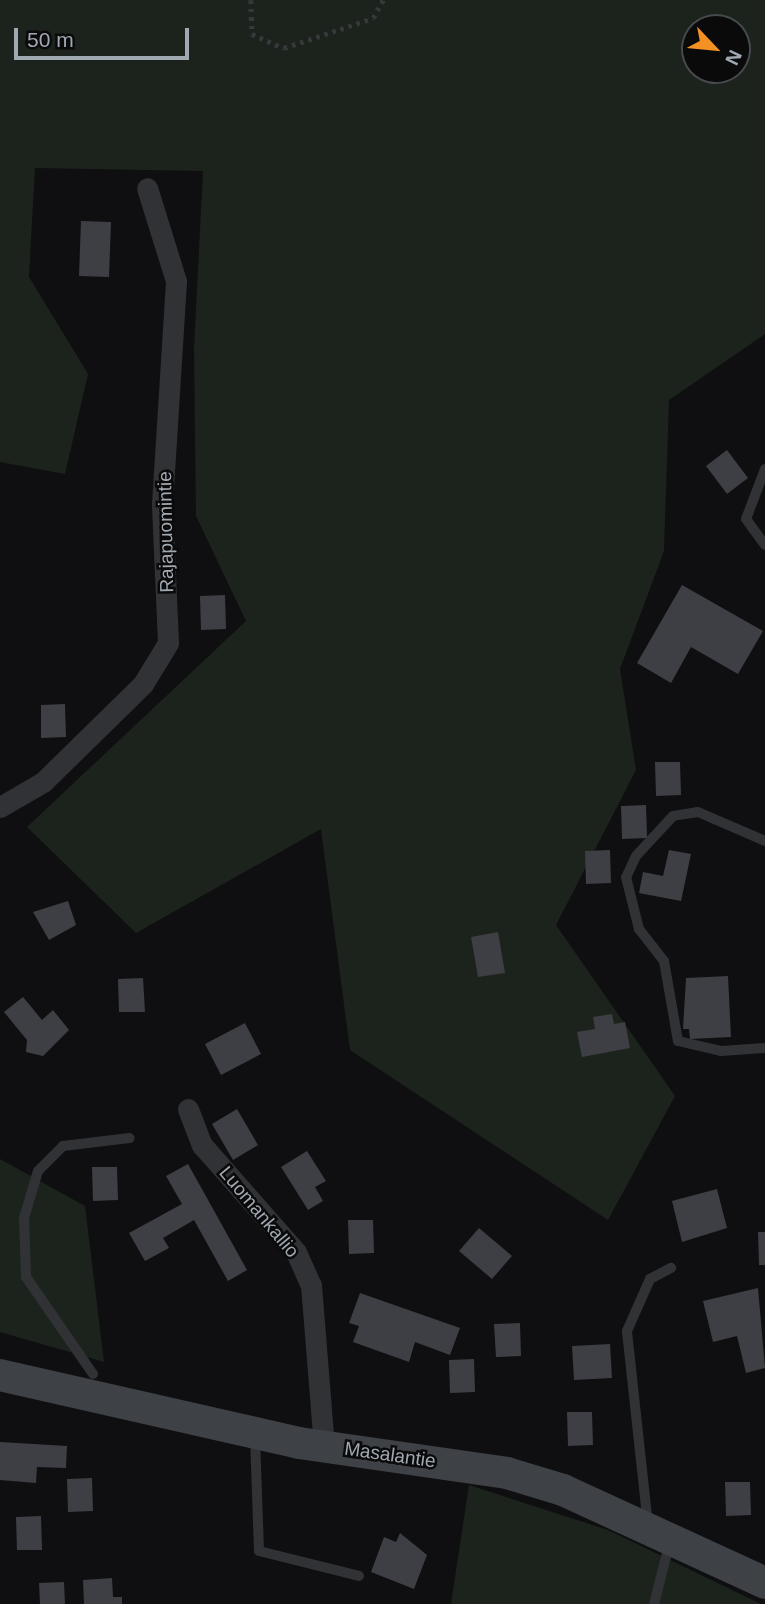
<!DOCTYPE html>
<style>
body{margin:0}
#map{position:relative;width:765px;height:1604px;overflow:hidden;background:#0f0f11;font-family:Arial,sans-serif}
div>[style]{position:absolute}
.green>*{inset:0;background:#1c231c}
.building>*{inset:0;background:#3e3f44}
.path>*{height:4.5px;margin-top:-2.25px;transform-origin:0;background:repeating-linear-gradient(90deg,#36393c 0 3.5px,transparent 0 8.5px)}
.lane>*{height:10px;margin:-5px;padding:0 5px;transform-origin:5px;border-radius:5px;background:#303235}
.street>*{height:21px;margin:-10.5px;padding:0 10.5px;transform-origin:10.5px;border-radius:10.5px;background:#303235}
.secondary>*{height:32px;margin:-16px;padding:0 16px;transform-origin:16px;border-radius:16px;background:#3e4145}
span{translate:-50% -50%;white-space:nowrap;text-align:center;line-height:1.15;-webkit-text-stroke:5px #0a0a0b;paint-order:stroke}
.street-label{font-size:19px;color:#a0a8b2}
.north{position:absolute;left:681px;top:14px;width:70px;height:70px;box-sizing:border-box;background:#0a0a0b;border:2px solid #46494e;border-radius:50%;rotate:116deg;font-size:19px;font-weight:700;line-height:28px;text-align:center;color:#a0a8b2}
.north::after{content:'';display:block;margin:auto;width:24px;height:32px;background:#f39125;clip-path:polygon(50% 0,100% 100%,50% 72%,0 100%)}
.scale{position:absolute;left:14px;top:28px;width:175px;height:32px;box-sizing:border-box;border:4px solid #a0a8b2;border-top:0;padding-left:9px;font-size:21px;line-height:24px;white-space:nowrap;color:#a0a8b2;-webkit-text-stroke:5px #0a0a0b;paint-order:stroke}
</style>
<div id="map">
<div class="green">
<i style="clip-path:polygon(evenodd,0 0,765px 0,765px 334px,669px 400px,664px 551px,620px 669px,636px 770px,556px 925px,675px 1096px,608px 1220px,350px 1050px,321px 829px,136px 933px,27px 827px,246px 621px,196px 516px,194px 349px,203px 171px,35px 168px,29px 277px,88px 374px,65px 474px,0 462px,0 0,695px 28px,737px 28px,737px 70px,695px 70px,695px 28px)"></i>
<i style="clip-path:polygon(0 1159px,85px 1206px,104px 1362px,0 1332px)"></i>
<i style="clip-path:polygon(469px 1485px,608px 1530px,761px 1604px,451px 1604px)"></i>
</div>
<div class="building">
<i style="clip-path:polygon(81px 221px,111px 222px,109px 277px,79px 276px)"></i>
<i style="clip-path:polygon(727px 450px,748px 478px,727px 494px,706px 466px)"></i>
<i style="clip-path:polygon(682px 585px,763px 631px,738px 674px,691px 647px,671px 683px,637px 663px)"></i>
<i style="clip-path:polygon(225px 595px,226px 629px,201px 630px,200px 596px)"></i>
<i style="clip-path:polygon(65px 704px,66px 737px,41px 738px,41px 705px)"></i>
<i style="clip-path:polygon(655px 762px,680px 762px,681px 795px,656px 796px)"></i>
<i style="clip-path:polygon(646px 805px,647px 838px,622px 839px,621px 806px)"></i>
<i style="clip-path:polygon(610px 850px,611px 883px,586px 884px,585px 851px)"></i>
<i style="clip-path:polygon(669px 850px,691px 854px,681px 901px,639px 893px,643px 872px,663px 876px)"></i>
<i style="clip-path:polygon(68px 901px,76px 925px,49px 940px,33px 912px)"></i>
<i style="clip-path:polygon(498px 932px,505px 973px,478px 977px,471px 937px)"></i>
<i style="clip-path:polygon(728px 976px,731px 1037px,690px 1039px,689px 1029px,683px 1029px,686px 978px)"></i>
<i style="clip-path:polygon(143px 978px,145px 1012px,119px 1012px,118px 979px)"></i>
<i style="clip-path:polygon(23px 997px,42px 1020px,53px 1010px,69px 1030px,43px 1056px,26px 1052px,27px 1040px,4px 1012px)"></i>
<i style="clip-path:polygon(612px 1014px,614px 1024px,625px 1022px,630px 1048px,582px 1057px,577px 1032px,595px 1029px,593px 1017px)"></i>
<i style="clip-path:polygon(245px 1023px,261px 1054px,221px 1075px,205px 1044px)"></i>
<i style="clip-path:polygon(237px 1109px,258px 1145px,233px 1160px,212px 1124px)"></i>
<i style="clip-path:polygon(307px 1151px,326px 1181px,315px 1187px,323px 1201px,308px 1210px,281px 1167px)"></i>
<i style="clip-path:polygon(188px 1164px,247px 1270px,228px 1281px,194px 1220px,163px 1238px,169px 1248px,145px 1261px,129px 1233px,182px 1204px,166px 1176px)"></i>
<i style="clip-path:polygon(92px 1167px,117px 1167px,118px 1200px,93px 1201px)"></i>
<i style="clip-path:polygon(717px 1189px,727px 1228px,682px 1242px,672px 1201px)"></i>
<i style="clip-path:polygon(348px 1220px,373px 1220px,374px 1253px,349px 1254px)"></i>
<i style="clip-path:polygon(479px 1228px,512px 1256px,492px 1279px,459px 1251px)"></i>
<i style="clip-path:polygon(758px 1232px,765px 1232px,765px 1265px,759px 1265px)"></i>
<i style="clip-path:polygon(758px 1288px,765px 1368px,746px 1373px,737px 1336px,713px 1342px,703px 1301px)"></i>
<i style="clip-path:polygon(360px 1293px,460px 1328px,450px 1355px,415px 1342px,409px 1362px,353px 1342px,359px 1326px,349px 1323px)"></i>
<i style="clip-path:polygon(520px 1323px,521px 1356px,496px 1357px,494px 1324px)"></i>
<i style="clip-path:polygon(610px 1344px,612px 1378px,574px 1380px,572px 1346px)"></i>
<i style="clip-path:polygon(474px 1359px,475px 1392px,450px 1393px,449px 1360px)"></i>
<i style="clip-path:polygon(567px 1412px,592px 1412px,593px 1445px,568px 1446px)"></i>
<i style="clip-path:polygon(0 1442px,67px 1446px,66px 1468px,37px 1467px,36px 1483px,0 1480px)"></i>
<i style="clip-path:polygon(92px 1478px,93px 1511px,68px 1512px,67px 1479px)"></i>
<i style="clip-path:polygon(725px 1482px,750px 1482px,751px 1515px,726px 1516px)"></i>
<i style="clip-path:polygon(41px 1516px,42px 1550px,17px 1550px,16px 1517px)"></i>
<i style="clip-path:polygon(400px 1533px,427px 1555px,414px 1589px,371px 1572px,384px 1537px,396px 1542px)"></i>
<i style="clip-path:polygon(112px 1578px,113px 1597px,122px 1597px,122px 1604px,84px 1604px,83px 1580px)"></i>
<i style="clip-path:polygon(64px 1582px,65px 1604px,40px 1604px,39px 1583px)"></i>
</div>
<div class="path">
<i style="left:251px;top:0;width:34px;rotate:88deg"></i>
<i style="left:252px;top:34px;width:35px;rotate:24deg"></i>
<i style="left:284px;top:48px;width:94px;rotate:-18.6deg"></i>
<i style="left:373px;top:18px;width:21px;rotate:-61deg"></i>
</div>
<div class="lane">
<i style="left:765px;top:469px;width:53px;rotate:110.8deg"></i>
<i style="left:746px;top:519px;width:32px;rotate:54deg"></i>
<i style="left:765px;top:841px;width:73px;rotate:-156.6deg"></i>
<i style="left:698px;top:812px;width:25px;rotate:171deg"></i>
<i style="left:673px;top:816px;width:54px;rotate:132.8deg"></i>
<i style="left:636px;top:856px;width:23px;rotate:115deg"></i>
<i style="left:626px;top:877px;width:54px;rotate:76deg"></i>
<i style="left:639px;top:929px;width:41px;rotate:52deg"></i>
<i style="left:664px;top:961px;width:81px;rotate:80.1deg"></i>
<i style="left:678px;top:1041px;width:44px;rotate:13.1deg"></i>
<i style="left:721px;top:1051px;width:44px;rotate:-3.9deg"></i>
<i style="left:93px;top:1374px;width:118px;rotate:-124.6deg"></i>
<i style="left:26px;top:1277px;width:59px;rotate:-91.9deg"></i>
<i style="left:24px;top:1218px;width:49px;rotate:-73.4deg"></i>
<i style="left:38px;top:1171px;width:35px;rotate:-45deg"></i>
<i style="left:63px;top:1146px;width:67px;rotate:-6.8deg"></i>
<i style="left:255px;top:1436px;width:115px;rotate:88deg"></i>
<i style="left:259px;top:1551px;width:103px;rotate:14deg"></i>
<i style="left:648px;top:1525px;width:195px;rotate:-96.2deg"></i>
<i style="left:627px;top:1331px;width:57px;rotate:-66.1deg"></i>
<i style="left:650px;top:1279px;width:24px;rotate:-28deg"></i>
<i style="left:654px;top:1604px;width:65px;rotate:-75.7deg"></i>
</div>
<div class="street">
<i style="left:0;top:807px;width:50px;rotate:-30.2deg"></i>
<i style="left:43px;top:782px;width:140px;rotate:-44.4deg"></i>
<i style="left:143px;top:684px;width:48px;rotate:-58.6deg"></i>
<i style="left:168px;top:643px;width:139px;rotate:-92.5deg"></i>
<i style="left:162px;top:504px;width:223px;rotate:-86.4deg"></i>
<i style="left:176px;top:281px;width:97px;rotate:-107.3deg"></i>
<i style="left:188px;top:1109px;width:39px;rotate:69deg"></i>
<i style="left:202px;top:1145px;width:142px;rotate:48.7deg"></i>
<i style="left:296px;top:1252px;width:36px;rotate:66deg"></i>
<i style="left:311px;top:1285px;width:163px;rotate:85.4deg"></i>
</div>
<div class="secondary">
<i style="left:0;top:1375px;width:307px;rotate:12.8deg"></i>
<i style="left:299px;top:1443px;width:210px;rotate:8.2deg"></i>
<i style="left:507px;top:1473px;width:59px;rotate:16.9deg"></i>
<i style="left:563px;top:1490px;width:222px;rotate:24.7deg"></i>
</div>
<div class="street-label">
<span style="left:166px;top:532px;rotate:-91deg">Rajapuomintie</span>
<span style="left:259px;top:1212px;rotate:50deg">Luomankallio</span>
<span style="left:390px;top:1455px;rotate:8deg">Masalantie</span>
</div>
<div class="north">N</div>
<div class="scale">50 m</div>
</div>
